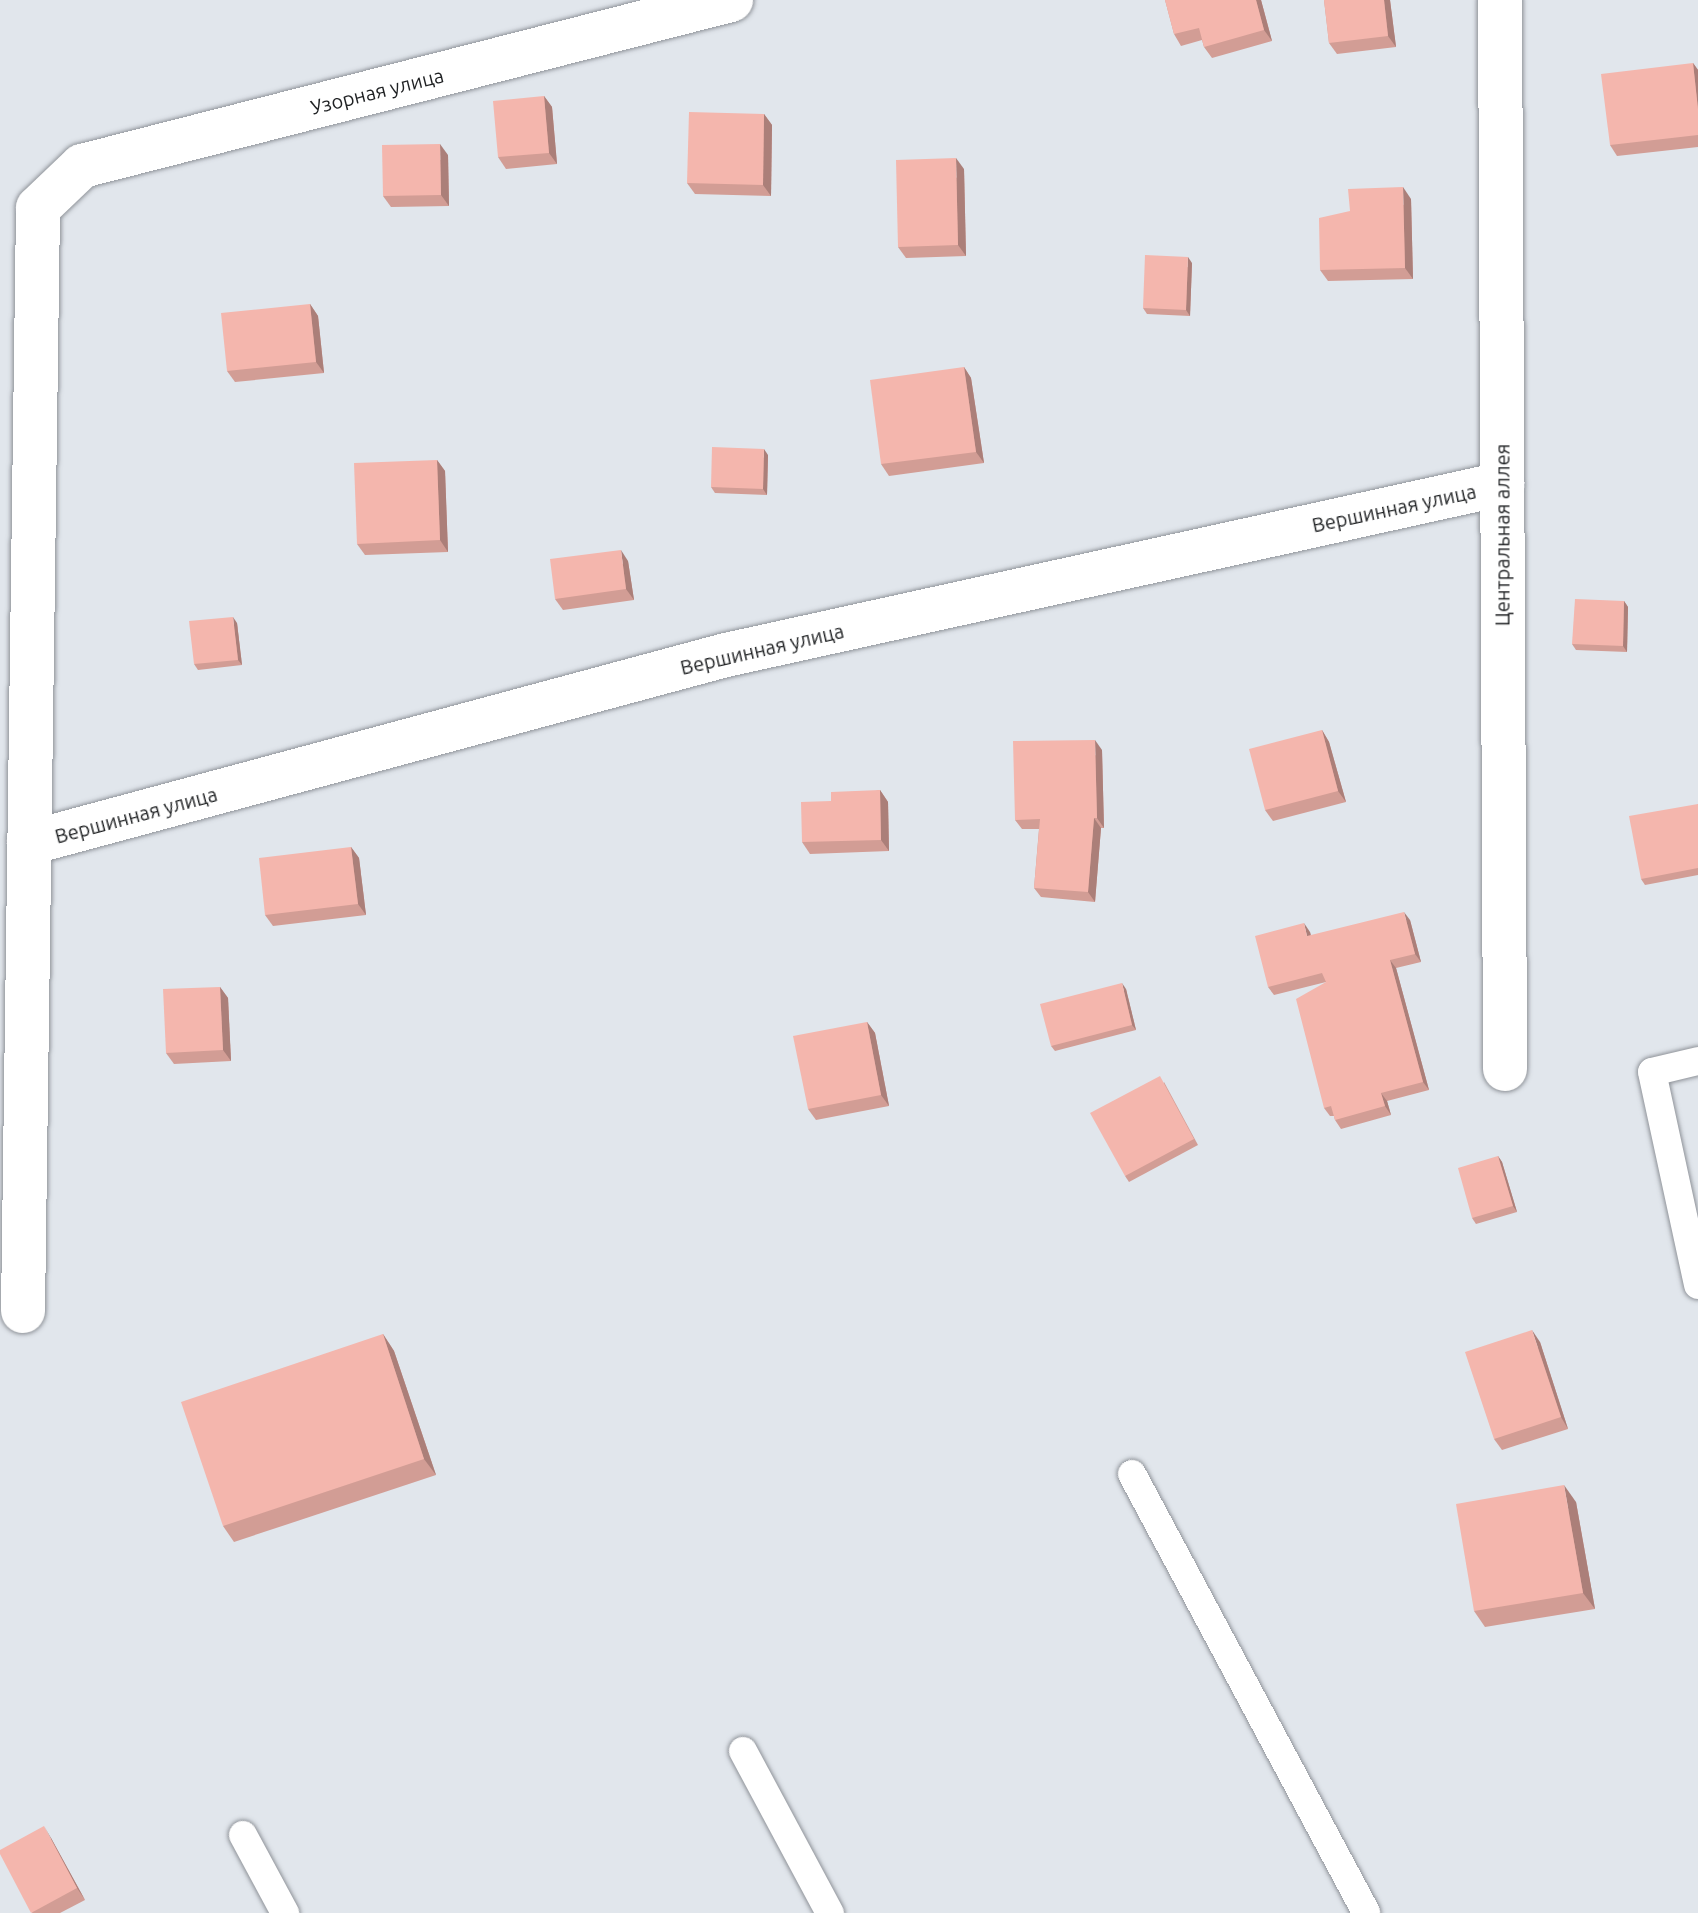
<!DOCTYPE html>
<meta charset="utf-8">
<style>
body{margin:0}
#map{position:relative;width:1698px;height:1913px;overflow:hidden;background:#e1e6ec;font-family:Ubuntu,sans-serif}
div>[style]{position:absolute}
.roads{filter:drop-shadow(0 0 2px #8f9399) drop-shadow(0 0 2px #8f9399)}
.service>*{height:28px;margin:-14px;padding:0 14px;transform-origin:14px;border-radius:14px;background:#fff}
.minor>*{height:44px;margin:-22px;padding:0 22px;transform-origin:22px;border-radius:22px;background:#fff}
.wall>*{inset:0;background:#d29d95}
.shaded-wall>*{inset:0;background:#ab7f79}
.building>*{inset:0;background:#f4b6ad}
span{translate:-50% -50%;white-space:nowrap;text-align:center;line-height:1.15;-webkit-text-stroke:6px #fff;paint-order:stroke}
.street-label{font-size:20px;color:#1f2123}
</style>
<div id="map">
<div class="roads">
<div class="service">
<i style="left:1698px;top:1061px;width:47px;rotate:166.6deg"></i>
<i style="left:1652px;top:1072px;width:218px;rotate:77.8deg"></i>
<i style="left:1132px;top:1474px;width:497px;rotate:61.9deg"></i>
<i style="left:743px;top:1751px;width:184px;rotate:61.8deg"></i>
<i style="left:243px;top:1835px;width:89px;rotate:61.7deg"></i>
</div>
<div class="minor">
<i style="left:1500px;top:0;width:1069px;rotate:89.73deg"></i>
<i style="left:29px;top:843px;width:722px;rotate:-15.1deg"></i>
<i style="left:726px;top:655px;width:795px;rotate:-12.43deg"></i>
<i style="left:23px;top:1311px;width:1103px;rotate:-89.22deg"></i>
<i style="left:38px;top:208px;width:61px;rotate:-43.7deg"></i>
<i style="left:82px;top:166px;width:670px;rotate:-14.35deg"></i>
</div>
</div>
<div class="wall">
<i style="clip-path:polygon(1165px 0,1261px 0,1272px 41px,1212px 58px,1204px 47px,1202px 40px,1181px 46px,1174px 34px)"></i>
<i style="clip-path:polygon(1324px 0,1390px 0,1396px 47px,1337px 54px,1329px 43px)"></i>
<i style="clip-path:polygon(1693px 63px,1698px 70px,1698px 147px,1617px 156px,1610px 145px)"></i>
<i style="clip-path:polygon(544px 96px,552px 107px,557px 164px,506px 169px,498px 157px)"></i>
<i style="clip-path:polygon(764px 114px,772px 125px,771px 196px,695px 194px,687px 183px)"></i>
<i style="clip-path:polygon(448px 155px,449px 206px,391px 207px,383px 196px)"></i>
<i style="clip-path:polygon(964px 169px,966px 256px,906px 258px,898px 247px)"></i>
<i style="clip-path:polygon(1411px 199px,1413px 279px,1328px 281px,1320px 270px)"></i>
<i style="clip-path:polygon(1192px 263px,1190px 316px,1147px 314px,1143px 308px)"></i>
<i style="clip-path:polygon(310px 304px,318px 316px,324px 373px,235px 382px,227px 371px)"></i>
<i style="clip-path:polygon(964px 367px,971px 378px,984px 463px,889px 476px,881px 464px)"></i>
<i style="clip-path:polygon(768px 455px,767px 495px,715px 493px,711px 487px)"></i>
<i style="clip-path:polygon(437px 460px,445px 471px,448px 552px,365px 555px,357px 544px)"></i>
<i style="clip-path:polygon(628px 561px,634px 600px,563px 610px,555px 599px)"></i>
<i style="clip-path:polygon(1624px 601px,1628px 607px,1627px 652px,1576px 650px,1572px 644px)"></i>
<i style="clip-path:polygon(237px 623px,242px 665px,198px 670px,194px 664px)"></i>
<i style="clip-path:polygon(1322px 730px,1329px 742px,1346px 802px,1273px 821px,1265px 810px)"></i>
<i style="clip-path:polygon(1102px 750px,1104px 828px,1101px 828px,1095px 902px,1041px 897px,1034px 888px,1039px 829px,1022px 829px,1015px 820px)"></i>
<i style="clip-path:polygon(880px 790px,888px 802px,889px 851px,810px 854px,802px 842px,831px 801px)"></i>
<i style="clip-path:polygon(1698px 804px,1698px 875px,1645px 885px,1641px 879px)"></i>
<i style="clip-path:polygon(351px 847px,359px 858px,366px 915px,273px 926px,265px 915px)"></i>
<i style="clip-path:polygon(1410px 920px,1421px 962px,1396px 968px,1429px 1090px,1387px 1101px,1391px 1115px,1341px 1129px,1335px 1120px,1334px 1116px,1330px 1116px,1324px 1108px,1326px 982px,1274px 995px,1268px 987px,1310px 932px,1311px 936px)"></i>
<i style="clip-path:polygon(220px 987px,228px 998px,231px 1061px,174px 1064px,166px 1053px)"></i>
<i style="clip-path:polygon(1126px 989px,1136px 1030px,1055px 1051px,1051px 1046px)"></i>
<i style="clip-path:polygon(867px 1022px,875px 1033px,889px 1106px,816px 1120px,808px 1109px)"></i>
<i style="clip-path:polygon(1164px 1082px,1198px 1145px,1129px 1182px,1125px 1176px)"></i>
<i style="clip-path:polygon(1498px 1156px,1502px 1162px,1517px 1212px,1476px 1224px,1472px 1218px)"></i>
<i style="clip-path:polygon(383px 1334px,394px 1351px,436px 1475px,234px 1542px,223px 1526px)"></i>
<i style="clip-path:polygon(1540px 1342px,1568px 1429px,1502px 1450px,1494px 1439px)"></i>
<i style="clip-path:polygon(1576px 1502px,1595px 1609px,1485px 1627px,1474px 1611px)"></i>
<i style="clip-path:polygon(51px 1838px,85px 1900px,60px 1913px,32px 1913px)"></i>
</div>
<div class="shaded-wall">
<i style="clip-path:polygon(1256px 0,1261px 0,1272px 41px,1264px 30px)"></i>
<i style="clip-path:polygon(1384px 0,1390px 0,1396px 47px,1388px 36px)"></i>
<i style="clip-path:polygon(1693px 63px,1698px 70px,1698px 109px)"></i>
<i style="clip-path:polygon(544px 96px,552px 107px,557px 164px,549px 153px)"></i>
<i style="clip-path:polygon(764px 114px,772px 125px,771px 196px,763px 185px)"></i>
<i style="clip-path:polygon(440px 144px,448px 155px,449px 206px,441px 195px)"></i>
<i style="clip-path:polygon(956px 158px,964px 169px,966px 256px,958px 245px)"></i>
<i style="clip-path:polygon(1403px 187px,1411px 199px,1413px 279px,1405px 268px)"></i>
<i style="clip-path:polygon(1188px 257px,1192px 263px,1190px 316px,1186px 310px)"></i>
<i style="clip-path:polygon(310px 304px,318px 316px,324px 373px,316px 362px)"></i>
<i style="clip-path:polygon(964px 367px,971px 378px,984px 463px,976px 452px)"></i>
<i style="clip-path:polygon(764px 449px,768px 455px,767px 495px,763px 489px)"></i>
<i style="clip-path:polygon(437px 460px,445px 471px,448px 552px,440px 540px)"></i>
<i style="clip-path:polygon(621px 550px,628px 561px,634px 600px,626px 589px)"></i>
<i style="clip-path:polygon(1624px 601px,1628px 607px,1627px 652px,1623px 646px)"></i>
<i style="clip-path:polygon(233px 617px,237px 623px,242px 665px,238px 660px)"></i>
<i style="clip-path:polygon(1322px 730px,1329px 742px,1346px 802px,1338px 791px)"></i>
<i style="clip-path:polygon(1095px 740px,1102px 750px,1104px 828px,1097px 818px)"></i>
<i style="clip-path:polygon(880px 790px,888px 802px,889px 851px,881px 840px)"></i>
<i style="clip-path:polygon(1094px 818px,1101px 828px,1095px 902px,1088px 892px)"></i>
<i style="clip-path:polygon(351px 847px,359px 858px,366px 915px,358px 904px)"></i>
<i style="clip-path:polygon(1404px 912px,1410px 920px,1421px 962px,1415px 954px)"></i>
<i style="clip-path:polygon(1304px 923px,1310px 932px,1313px 945px,1307px 936px)"></i>
<i style="clip-path:polygon(1390px 960px,1396px 968px,1429px 1090px,1423px 1082px)"></i>
<i style="clip-path:polygon(1122px 983px,1126px 989px,1136px 1030px,1132px 1025px)"></i>
<i style="clip-path:polygon(220px 987px,228px 998px,231px 1061px,223px 1050px)"></i>
<i style="clip-path:polygon(867px 1022px,875px 1033px,889px 1106px,881px 1095px)"></i>
<i style="clip-path:polygon(1381px 1093px,1387px 1101px,1391px 1115px,1385px 1106px)"></i>
<i style="clip-path:polygon(1498px 1156px,1502px 1162px,1517px 1212px,1513px 1206px)"></i>
<i style="clip-path:polygon(1532px 1330px,1540px 1342px,1568px 1429px,1561px 1417px)"></i>
<i style="clip-path:polygon(383px 1334px,394px 1351px,436px 1475px,424px 1459px)"></i>
<i style="clip-path:polygon(1564px 1485px,1576px 1502px,1595px 1609px,1583px 1593px)"></i>
<i style="clip-path:polygon(44px 1826px,51px 1838px,85px 1900px,77px 1888px)"></i>
</div>
<div class="building">
<i style="clip-path:polygon(1165px 0,1256px 0,1264px 30px,1204px 47px,1199px 28px,1174px 34px)"></i>
<i style="clip-path:polygon(1324px 0,1384px 0,1388px 36px,1329px 43px)"></i>
<i style="clip-path:polygon(1693px 63px,1698px 109px,1698px 135px,1610px 145px,1601px 74px)"></i>
<i style="clip-path:polygon(544px 96px,549px 153px,498px 157px,493px 101px)"></i>
<i style="clip-path:polygon(689px 112px,764px 114px,763px 185px,687px 183px)"></i>
<i style="clip-path:polygon(440px 144px,441px 195px,383px 196px,382px 145px)"></i>
<i style="clip-path:polygon(956px 158px,958px 245px,898px 247px,896px 160px)"></i>
<i style="clip-path:polygon(1403px 187px,1405px 268px,1320px 270px,1319px 218px,1350px 211px,1348px 189px)"></i>
<i style="clip-path:polygon(1145px 255px,1188px 257px,1186px 310px,1143px 308px)"></i>
<i style="clip-path:polygon(310px 304px,316px 362px,227px 371px,221px 313px)"></i>
<i style="clip-path:polygon(964px 367px,976px 452px,881px 464px,870px 380px)"></i>
<i style="clip-path:polygon(712px 447px,764px 449px,763px 489px,711px 487px)"></i>
<i style="clip-path:polygon(437px 460px,440px 540px,357px 544px,354px 463px)"></i>
<i style="clip-path:polygon(621px 550px,626px 589px,555px 599px,550px 559px)"></i>
<i style="clip-path:polygon(1575px 599px,1624px 601px,1623px 646px,1572px 644px)"></i>
<i style="clip-path:polygon(233px 617px,238px 660px,194px 664px,189px 621px)"></i>
<i style="clip-path:polygon(1322px 730px,1338px 791px,1265px 810px,1249px 749px)"></i>
<i style="clip-path:polygon(1095px 740px,1097px 818px,1094px 818px,1088px 892px,1034px 888px,1040px 819px,1015px 820px,1013px 741px)"></i>
<i style="clip-path:polygon(880px 790px,881px 840px,802px 842px,801px 802px,831px 801px,831px 792px)"></i>
<i style="clip-path:polygon(1698px 804px,1698px 868px,1641px 879px,1629px 816px)"></i>
<i style="clip-path:polygon(351px 847px,358px 904px,265px 915px,259px 858px)"></i>
<i style="clip-path:polygon(1404px 912px,1415px 954px,1390px 960px,1423px 1082px,1381px 1093px,1385px 1106px,1335px 1120px,1331px 1106px,1324px 1108px,1296px 999px,1326px 982px,1322px 973px,1268px 987px,1255px 936px,1304px 923px,1307px 936px)"></i>
<i style="clip-path:polygon(1122px 983px,1132px 1025px,1051px 1046px,1040px 1004px)"></i>
<i style="clip-path:polygon(220px 987px,223px 1050px,166px 1053px,163px 989px)"></i>
<i style="clip-path:polygon(867px 1022px,881px 1095px,808px 1109px,793px 1036px)"></i>
<i style="clip-path:polygon(1160px 1076px,1194px 1139px,1125px 1176px,1090px 1113px)"></i>
<i style="clip-path:polygon(1498px 1156px,1513px 1206px,1472px 1218px,1458px 1168px)"></i>
<i style="clip-path:polygon(1532px 1330px,1561px 1417px,1494px 1439px,1465px 1352px)"></i>
<i style="clip-path:polygon(383px 1334px,424px 1459px,223px 1526px,181px 1402px)"></i>
<i style="clip-path:polygon(1564px 1485px,1583px 1593px,1474px 1611px,1456px 1504px)"></i>
<i style="clip-path:polygon(44px 1826px,77px 1888px,31px 1913px,0 1854px,0 1850px)"></i>
</div>
<div class="street-label">
<span style="left:377px;top:91px;rotate:-14deg">Узорная улица</span>
<span style="left:1394px;top:508px;rotate:-12deg">Вершинная улица</span>
<span style="left:1502px;top:535px;rotate:-90deg">Центральная аллея</span>
<span style="left:762px;top:649px;rotate:-13deg">Вершинная улица</span>
<span style="left:136px;top:815px;rotate:-15deg">Вершинная улица</span>
</div>
</div>
